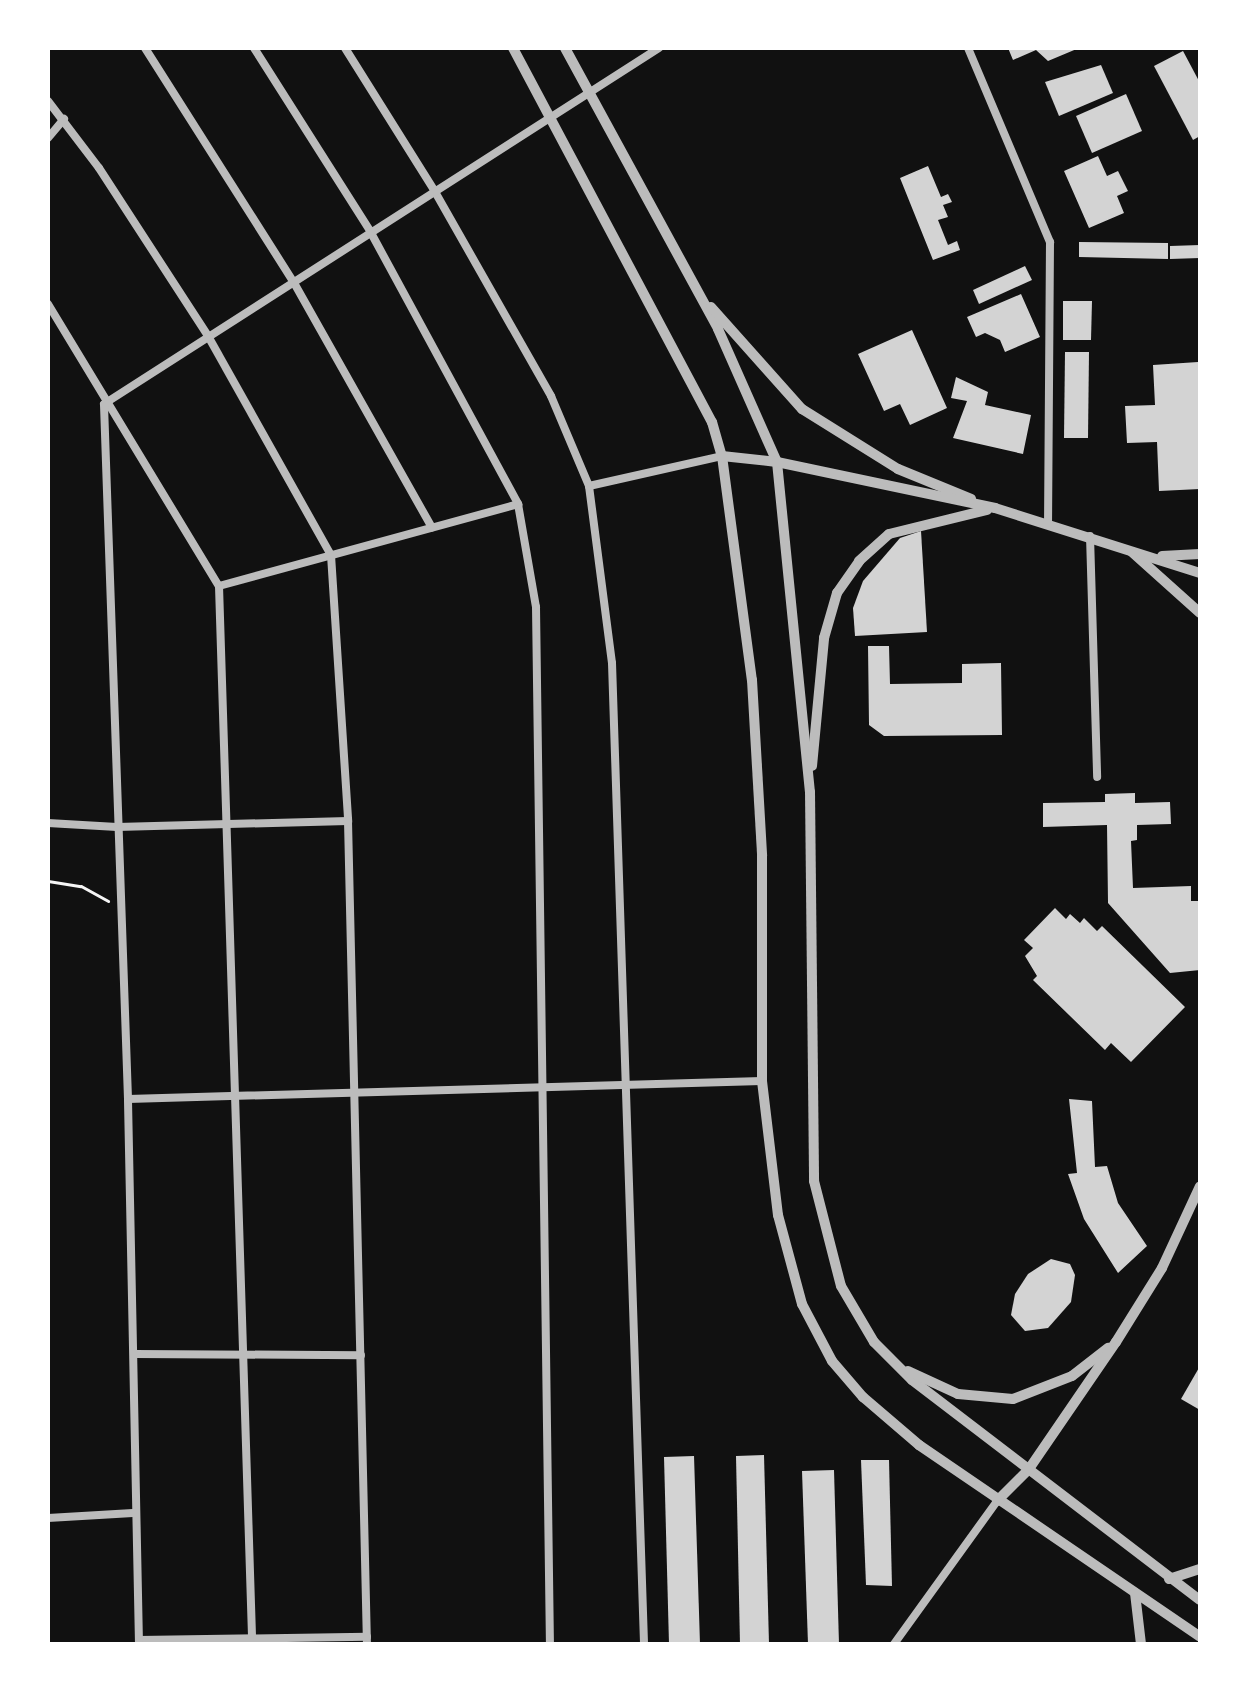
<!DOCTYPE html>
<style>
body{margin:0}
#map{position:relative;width:1248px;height:1692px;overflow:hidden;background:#111;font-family:"Archivo Narrow",sans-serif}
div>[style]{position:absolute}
.building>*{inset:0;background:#d3d3d3}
.path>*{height:3px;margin:-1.5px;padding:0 1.5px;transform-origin:1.5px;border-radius:1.5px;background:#f5f5f5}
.minor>*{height:8px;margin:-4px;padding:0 4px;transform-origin:4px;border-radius:4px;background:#bcbcbc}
.tertiary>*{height:10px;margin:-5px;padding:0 5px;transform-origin:5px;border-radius:5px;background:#bcbcbc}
span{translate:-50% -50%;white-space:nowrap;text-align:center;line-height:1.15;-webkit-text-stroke:8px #fff;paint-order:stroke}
.frame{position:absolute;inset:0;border:50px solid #fff;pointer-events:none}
</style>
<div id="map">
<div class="building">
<i style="clip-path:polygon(1008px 48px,1079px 48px,1048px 61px,1036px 50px,1013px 60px)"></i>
<i style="clip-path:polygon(1183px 51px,1200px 83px,1200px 136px,1193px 140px,1154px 66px)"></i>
<i style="clip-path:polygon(1101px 65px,1113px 93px,1059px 116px,1045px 82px)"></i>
<i style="clip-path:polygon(1126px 94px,1142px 131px,1092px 153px,1076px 116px)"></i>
<i style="clip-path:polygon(1098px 156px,1107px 176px,1118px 171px,1128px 191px,1117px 196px,1124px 213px,1089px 228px,1064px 171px)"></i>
<i style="clip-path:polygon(928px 166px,941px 197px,948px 194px,952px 202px,943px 205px,948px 217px,938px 220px,948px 245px,957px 241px,960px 250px,933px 260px,900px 178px)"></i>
<i style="clip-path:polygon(1079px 242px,1168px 243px,1168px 259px,1079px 257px)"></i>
<i style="clip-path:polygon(1200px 245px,1200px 258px,1170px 259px,1170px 246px)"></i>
<i style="clip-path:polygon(1025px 266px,1032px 280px,979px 304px,973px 290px)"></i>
<i style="clip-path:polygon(1021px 294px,1040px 337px,1005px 352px,1000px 340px,985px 333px,976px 337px,967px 317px)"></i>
<i style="clip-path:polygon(1063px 301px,1092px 301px,1091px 340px,1063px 340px)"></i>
<i style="clip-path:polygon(912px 330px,947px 408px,910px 425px,900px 404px,884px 411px,858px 354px)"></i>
<i style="clip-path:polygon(1065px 352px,1089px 352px,1088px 438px,1064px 438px)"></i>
<i style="clip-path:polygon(1198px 362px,1200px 489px,1159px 491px,1157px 442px,1127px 443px,1125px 406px,1155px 405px,1153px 365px)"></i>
<i style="clip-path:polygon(956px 377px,988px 392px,985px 405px,1031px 415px,1023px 454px,953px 438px,967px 401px,951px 398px)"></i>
<i style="clip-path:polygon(921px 531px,927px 632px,855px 636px,853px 608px,863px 581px,900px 538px)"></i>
<i style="clip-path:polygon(868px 646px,889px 646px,890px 684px,962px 683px,962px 664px,1001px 663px,1002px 735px,884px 736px,869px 725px)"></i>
<i style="clip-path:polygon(1135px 793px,1135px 803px,1170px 802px,1171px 824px,1137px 825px,1137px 840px,1131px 841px,1133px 888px,1191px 886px,1191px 901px,1200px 901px,1200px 970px,1170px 973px,1108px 903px,1107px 825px,1043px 827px,1043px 803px,1105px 802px,1105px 794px)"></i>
<i style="clip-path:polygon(1055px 908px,1066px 919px,1070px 914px,1080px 923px,1084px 918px,1097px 931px,1102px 926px,1185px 1007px,1131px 1062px,1111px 1043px,1105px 1050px,1033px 980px,1037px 976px,1025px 956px,1033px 948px,1024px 940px)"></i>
<i style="clip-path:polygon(1069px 1099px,1092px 1101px,1095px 1167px,1107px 1166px,1118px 1203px,1147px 1246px,1118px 1273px,1084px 1219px,1068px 1174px,1077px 1173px)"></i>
<i style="clip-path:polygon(1051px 1259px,1070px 1264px,1075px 1275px,1071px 1302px,1048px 1328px,1025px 1331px,1011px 1315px,1015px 1294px,1028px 1274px)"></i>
<i style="clip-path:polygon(1200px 1366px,1200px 1410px,1181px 1399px)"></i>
<i style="clip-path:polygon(764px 1455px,769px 1644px,740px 1644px,736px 1456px)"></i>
<i style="clip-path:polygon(694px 1456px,700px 1644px,669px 1644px,664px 1457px)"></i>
<i style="clip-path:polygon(861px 1460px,889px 1460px,892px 1586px,866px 1585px)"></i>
<i style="clip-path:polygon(834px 1470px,839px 1644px,808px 1644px,802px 1471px)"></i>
</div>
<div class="path">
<i style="left:48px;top:881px;width:33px;rotate:9deg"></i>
<i style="left:81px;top:886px;width:31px;rotate:29deg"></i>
</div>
<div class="minor">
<i style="left:145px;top:48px;width:276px;rotate:57.6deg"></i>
<i style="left:293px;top:281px;width:283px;rotate:60.6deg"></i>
<i style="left:254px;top:48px;width:217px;rotate:57.6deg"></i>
<i style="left:370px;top:231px;width:311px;rotate:61.5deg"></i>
<i style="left:518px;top:504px;width:105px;rotate:80.1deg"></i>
<i style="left:536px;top:607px;width:1037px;rotate:89.23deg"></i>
<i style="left:345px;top:48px;width:168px;rotate:57.9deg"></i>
<i style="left:434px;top:190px;width:237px;rotate:60.4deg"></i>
<i style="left:551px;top:396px;width:98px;rotate:67.1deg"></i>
<i style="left:589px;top:486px;width:178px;rotate:82.6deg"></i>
<i style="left:612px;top:663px;width:982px;rotate:88.13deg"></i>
<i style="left:968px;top:48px;width:211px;rotate:67.1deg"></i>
<i style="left:1050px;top:242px;width:280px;rotate:90.4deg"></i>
<i style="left:48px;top:101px;width:84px;rotate:52.7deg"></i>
<i style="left:99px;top:168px;width:200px;rotate:57deg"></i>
<i style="left:208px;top:336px;width:251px;rotate:60.7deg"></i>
<i style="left:331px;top:555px;width:267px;rotate:86.3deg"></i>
<i style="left:348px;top:821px;width:823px;rotate:88.68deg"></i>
<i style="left:48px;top:138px;width:25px;rotate:-50deg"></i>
<i style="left:48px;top:304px;width:330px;rotate:58.8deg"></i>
<i style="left:589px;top:486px;width:136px;rotate:-12.7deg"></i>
<i style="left:1090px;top:536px;width:241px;rotate:88.3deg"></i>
<i style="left:219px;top:586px;width:1054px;rotate:88.2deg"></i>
<i style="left:219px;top:586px;width:310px;rotate:-15.3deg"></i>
<i style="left:48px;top:823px;width:69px;rotate:3.3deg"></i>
<i style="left:117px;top:827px;width:231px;rotate:-1.5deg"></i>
<i style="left:128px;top:1099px;width:634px;rotate:-1.63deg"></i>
<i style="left:135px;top:1354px;width:226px;rotate:0.3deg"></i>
<i style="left:48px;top:1518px;width:85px;rotate:-3.4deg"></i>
<i style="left:139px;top:1640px;width:228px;rotate:-0.8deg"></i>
<i style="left:139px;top:1644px;width:545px;rotate:-91.16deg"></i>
<i style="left:128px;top:1099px;width:695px;rotate:-91.98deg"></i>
<i style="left:104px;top:404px;width:659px;rotate:-32.68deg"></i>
<i style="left:894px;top:1644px;width:176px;rotate:-54.2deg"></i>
</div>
<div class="tertiary">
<i style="left:513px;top:48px;width:424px;rotate:62deg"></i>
<i style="left:712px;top:422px;width:35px;rotate:74deg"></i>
<i style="left:722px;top:456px;width:226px;rotate:82.4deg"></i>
<i style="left:752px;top:680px;width:176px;rotate:86.7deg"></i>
<i style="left:762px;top:856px;width:225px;rotate:90deg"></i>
<i style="left:762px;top:1081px;width:135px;rotate:83.2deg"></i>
<i style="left:778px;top:1215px;width:92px;rotate:74.9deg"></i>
<i style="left:802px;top:1304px;width:64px;rotate:62.2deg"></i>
<i style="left:832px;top:1361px;width:48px;rotate:49.3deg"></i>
<i style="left:863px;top:1397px;width:74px;rotate:40.6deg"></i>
<i style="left:919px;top:1445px;width:340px;rotate:34.3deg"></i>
<i style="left:565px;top:48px;width:320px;rotate:61.4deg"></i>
<i style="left:718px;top:329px;width:145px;rotate:66.1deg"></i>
<i style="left:777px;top:462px;width:332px;rotate:84.3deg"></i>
<i style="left:810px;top:792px;width:389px;rotate:89.4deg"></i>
<i style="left:814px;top:1181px;width:108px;rotate:75.6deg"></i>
<i style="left:841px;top:1286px;width:65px;rotate:59.5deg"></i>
<i style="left:874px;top:1342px;width:54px;rotate:45deg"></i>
<i style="left:912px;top:1380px;width:362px;rotate:37.4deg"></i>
<i style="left:711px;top:307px;width:137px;rotate:48.3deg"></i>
<i style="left:802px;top:409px;width:113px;rotate:32deg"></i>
<i style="left:898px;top:469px;width:79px;rotate:22.3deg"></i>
<i style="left:722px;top:456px;width:55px;rotate:6.2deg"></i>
<i style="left:777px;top:462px;width:223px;rotate:11.9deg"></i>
<i style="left:995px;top:508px;width:215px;rotate:17.6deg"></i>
<i style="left:1132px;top:552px;width:91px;rotate:41.9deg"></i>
<i style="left:1162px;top:556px;width:38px;rotate:-3deg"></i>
<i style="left:812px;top:766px;width:129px;rotate:-84.6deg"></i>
<i style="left:824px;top:638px;width:47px;rotate:-73.9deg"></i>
<i style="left:837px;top:593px;width:39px;rotate:-55deg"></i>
<i style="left:859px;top:561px;width:40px;rotate:-42deg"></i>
<i style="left:889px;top:534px;width:101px;rotate:-13.8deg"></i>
<i style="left:908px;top:1371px;width:55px;rotate:24.7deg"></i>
<i style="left:958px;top:1394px;width:55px;rotate:5.2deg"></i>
<i style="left:1013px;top:1399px;width:63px;rotate:-21.3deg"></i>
<i style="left:1072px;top:1376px;width:46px;rotate:-37.9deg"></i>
<i style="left:997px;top:1501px;width:45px;rotate:-45deg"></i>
<i style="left:1029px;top:1469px;width:154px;rotate:-55.6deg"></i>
<i style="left:1116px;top:1342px;width:87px;rotate:-58.1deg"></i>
<i style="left:1162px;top:1268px;width:90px;rotate:-65.1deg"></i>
<i style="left:1169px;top:1579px;width:33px;rotate:-18deg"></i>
<i style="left:1135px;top:1593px;width:51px;rotate:83.3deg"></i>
</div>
<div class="frame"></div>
</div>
